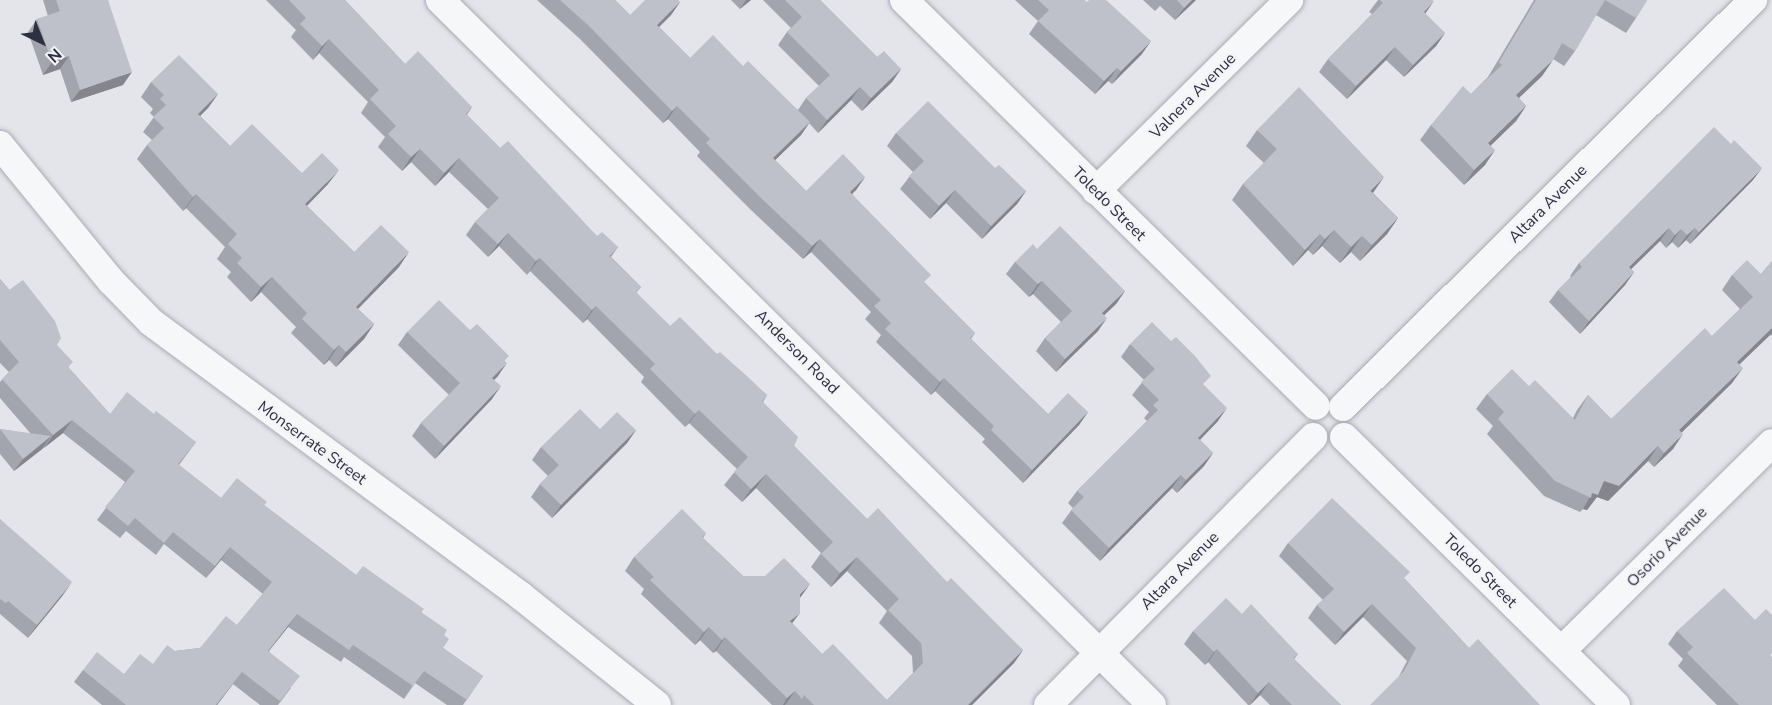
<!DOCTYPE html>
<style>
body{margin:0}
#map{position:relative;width:1772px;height:705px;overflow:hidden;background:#e4e5eb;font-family:"Nunito Sans",sans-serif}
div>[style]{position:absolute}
.roads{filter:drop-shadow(0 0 2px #a9abb5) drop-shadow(0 0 2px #a9abb5)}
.minor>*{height:28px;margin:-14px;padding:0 14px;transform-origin:14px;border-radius:14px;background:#f6f7f9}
.wall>*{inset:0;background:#a3a5ae}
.shaded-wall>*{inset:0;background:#85868d}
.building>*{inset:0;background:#bec0ca}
span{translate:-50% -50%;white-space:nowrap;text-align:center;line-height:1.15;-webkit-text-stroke:5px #f4f4f8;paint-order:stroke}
.street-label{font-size:16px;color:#2d3042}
.north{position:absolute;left:12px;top:12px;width:60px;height:60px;-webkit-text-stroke:4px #f4f4f8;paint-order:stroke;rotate:137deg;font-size:16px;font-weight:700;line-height:24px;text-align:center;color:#2d3042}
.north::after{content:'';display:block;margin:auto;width:21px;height:27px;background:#2d3042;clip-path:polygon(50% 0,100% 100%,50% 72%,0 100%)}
</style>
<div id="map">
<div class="roads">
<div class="minor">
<i style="left:440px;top:0;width:1002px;rotate:44.72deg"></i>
<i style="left:904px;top:0;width:578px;rotate:44.58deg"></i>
<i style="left:0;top:145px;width:176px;rotate:50.8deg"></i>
<i style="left:111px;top:281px;width:57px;rotate:45.7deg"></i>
<i style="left:151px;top:322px;width:460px;rotate:36.5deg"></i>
<i style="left:521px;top:596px;width:174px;rotate:38.7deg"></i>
<i style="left:1096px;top:191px;width:272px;rotate:-44.7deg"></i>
<i style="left:1343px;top:407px;width:578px;rotate:-44.79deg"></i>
<i style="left:1344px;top:437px;width:382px;rotate:44.6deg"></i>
<i style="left:1561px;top:651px;width:296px;rotate:-44.6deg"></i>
<i style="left:1048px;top:705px;width:377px;rotate:-45.3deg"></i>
</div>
</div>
<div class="wall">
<i style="clip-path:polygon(43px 0,108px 0,123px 85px,71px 102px,60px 69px,43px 75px,28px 32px,37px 19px,48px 16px)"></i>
<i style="clip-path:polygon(266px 0,345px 0,405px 64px,472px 107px,467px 115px,500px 148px,597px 236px,618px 247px,611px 257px,641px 287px,636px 293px,670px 326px,717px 354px,767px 395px,763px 402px,794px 446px,867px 519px,947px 582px,1023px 650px,1014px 663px,972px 705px,772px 705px,716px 651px,713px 653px,700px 640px,695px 645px,641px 594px,644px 589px,625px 571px,634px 557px,706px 533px,703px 538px,743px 576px,800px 598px,792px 623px,822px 654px,887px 700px,913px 673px,912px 656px,879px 623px,887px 611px,847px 571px,831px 587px,811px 567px,821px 553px,756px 488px,742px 502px,724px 485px,737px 469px,689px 423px,685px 427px,641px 382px,644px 377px,587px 319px,583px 323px,530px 271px,527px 275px,499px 246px,488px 257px,466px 235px,475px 222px,488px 209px,449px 172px,435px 186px,411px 162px,402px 171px,378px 147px,385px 137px,361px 113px,368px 102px,319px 53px,313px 60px,291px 37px,296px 30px)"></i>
<i style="clip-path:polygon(537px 0,615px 0,630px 15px,680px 2px,671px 15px,659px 27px,690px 58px,743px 66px,798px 110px,806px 98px,819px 86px,778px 45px,787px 32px,791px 28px,763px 0,820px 0,877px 57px,901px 69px,892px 82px,862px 111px,851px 100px,818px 133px,809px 123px,801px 135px,775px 160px,806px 191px,865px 177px,856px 190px,852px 194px,925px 283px,975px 333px,971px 339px,1048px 414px,1088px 412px,1079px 425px,1023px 483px,982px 442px,985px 439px,935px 391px,931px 395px,876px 342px,881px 335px,865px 319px,871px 312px,811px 252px,803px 259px,752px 211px,697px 156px,700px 152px,668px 119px,663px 123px,580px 39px)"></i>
<i style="clip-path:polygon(731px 0,751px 0,740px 9px)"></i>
<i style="clip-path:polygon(1015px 0,1084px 0,1142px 54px,1112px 84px,1108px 81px,1095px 94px,1029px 34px,1038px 21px)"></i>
<i style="clip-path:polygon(1143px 0,1196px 0,1175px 20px,1160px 6px,1155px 11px)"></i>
<i style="clip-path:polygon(1378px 0,1432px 0,1425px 14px,1445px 33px,1436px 46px,1404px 77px,1386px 60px,1347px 99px,1319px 72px,1328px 59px,1372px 14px,1369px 12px)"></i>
<i style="clip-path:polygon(1534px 0,1647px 0,1636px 18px,1626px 33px,1596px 15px,1575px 51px,1564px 66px,1553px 59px,1542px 76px,1519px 98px,1526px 106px,1516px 121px,1491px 145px,1485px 165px,1464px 185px,1420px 140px,1431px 125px,1471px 94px,1488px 77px)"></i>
<i style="clip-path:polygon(151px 82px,218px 94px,208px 108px,200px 116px,230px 146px,328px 184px,307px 206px,354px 252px,399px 267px,358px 309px,374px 324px,364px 339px,336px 367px,329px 360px,324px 365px,291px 333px,296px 327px,261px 292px,251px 302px,227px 277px,231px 272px,217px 259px,225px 247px,186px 208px,183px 211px,137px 159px,147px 145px,152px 140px,143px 132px,154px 117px,150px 113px,153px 109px,141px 97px)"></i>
<i style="clip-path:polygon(1257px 130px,1373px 193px,1398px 218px,1387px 234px,1360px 261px,1351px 252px,1340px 263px,1322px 246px,1313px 255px,1308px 250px,1293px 266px,1232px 200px,1243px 184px,1264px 163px,1246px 146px)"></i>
<i style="clip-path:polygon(896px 133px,995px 168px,1026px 191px,1017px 204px,982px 239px,946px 203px,930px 219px,900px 189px,913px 172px,887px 146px)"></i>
<i style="clip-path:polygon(1753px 180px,1690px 244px,1686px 240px,1678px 248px,1672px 242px,1666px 248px,1660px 241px,1631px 269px,1634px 272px,1625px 285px,1580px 334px,1549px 302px,1558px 290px,1571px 277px,1570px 276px,1579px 263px)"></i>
<i style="clip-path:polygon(1037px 249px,1125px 291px,1116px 304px,1104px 315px,1098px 331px,1056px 372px,1036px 351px,1045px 338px,1061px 322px,1033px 294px,1029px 297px,1006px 274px,1015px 262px)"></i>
<i style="clip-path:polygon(1772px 261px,1772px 336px,1770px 335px,1739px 365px,1732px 383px,1681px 433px,1673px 449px,1654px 467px,1648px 461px,1608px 501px,1597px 497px,1587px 510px,1583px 509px,1580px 512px,1544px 496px,1487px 434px,1493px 426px,1476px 409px,1487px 394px,1529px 386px,1573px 418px,1577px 410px,1588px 395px,1611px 419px,1712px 336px,1740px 309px,1722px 290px,1732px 275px,1761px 274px)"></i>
<i style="clip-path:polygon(0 279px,57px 345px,69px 368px,110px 414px,154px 414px,196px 442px,179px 465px,221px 498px,264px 505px,356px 575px,421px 612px,444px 635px,443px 648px,483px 676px,463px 705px,447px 705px,415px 683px,404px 699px,344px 657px,341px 662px,288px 627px,269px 651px,291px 688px,278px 705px,260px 705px,233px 684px,217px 705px,102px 705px,74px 682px,83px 670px,124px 674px,153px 664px,175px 651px,200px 648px,237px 625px,263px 594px,221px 560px,206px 578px,164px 544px,156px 555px,126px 531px,120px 538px,97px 520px,125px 482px,63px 433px,14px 471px,0 454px,0 429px,31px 434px,0 398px,0 382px,9px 372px,0 363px)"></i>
<i style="clip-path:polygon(470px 330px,505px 361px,498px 376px,494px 380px,492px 399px,435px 459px,412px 436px,421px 423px,449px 395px,398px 345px,407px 332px)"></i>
<i style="clip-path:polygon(1130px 344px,1204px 386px,1218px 421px,1200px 440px,1213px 453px,1204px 466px,1177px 493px,1172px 488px,1100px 561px,1062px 523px,1073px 508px,1068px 503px,1077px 491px,1147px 421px,1144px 418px,1149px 412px,1132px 395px,1144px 380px,1121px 357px)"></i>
<i style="clip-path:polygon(600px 429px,636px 430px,627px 443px,552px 518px,531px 497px,540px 484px,548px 476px,532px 460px,541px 447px)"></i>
<i style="clip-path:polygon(0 519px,63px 595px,28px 638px,0 614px)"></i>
<i style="clip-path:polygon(1288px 543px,1405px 579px,1469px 648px,1399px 676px,1407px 661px,1363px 617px,1335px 645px,1308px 618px,1317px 605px,1323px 600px,1279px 556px)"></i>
<i style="clip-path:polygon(1242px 614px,1298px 654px,1294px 659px,1341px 705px,1270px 705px,1260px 695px,1250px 705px,1248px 705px,1208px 662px,1205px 665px,1184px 644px,1193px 631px)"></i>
<i style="clip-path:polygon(1755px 620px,1772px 705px,1717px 705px,1678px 666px,1683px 659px,1668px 644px,1677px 631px)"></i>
</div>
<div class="shaded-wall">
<i style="clip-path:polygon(746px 0,751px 0,740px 9px)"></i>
<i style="clip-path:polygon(1192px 0,1196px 0,1175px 20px,1184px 8px)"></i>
<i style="clip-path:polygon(1434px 1px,1425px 14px,1424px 12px)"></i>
<i style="clip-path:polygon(680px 2px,671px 15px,648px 38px,657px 25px)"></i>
<i style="clip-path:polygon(1445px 33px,1436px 46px,1404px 77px,1413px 65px)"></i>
<i style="clip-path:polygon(329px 39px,319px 53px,313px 60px,322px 46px)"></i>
<i style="clip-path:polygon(1151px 41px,1142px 54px,1112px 84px,1121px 71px)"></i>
<i style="clip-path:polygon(1395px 47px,1386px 60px,1347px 99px,1356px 86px)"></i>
<i style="clip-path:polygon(69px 56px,60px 69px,43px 75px,52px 62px)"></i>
<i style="clip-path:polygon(1553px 60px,1542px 76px,1506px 110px,1516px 95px)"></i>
<i style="clip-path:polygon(1117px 68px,1108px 81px,1095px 94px,1104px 81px)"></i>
<i style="clip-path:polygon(901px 69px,892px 82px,862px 111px,871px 98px)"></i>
<i style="clip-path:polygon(132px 72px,123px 85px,71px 102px,80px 90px)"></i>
<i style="clip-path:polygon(860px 87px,851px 100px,818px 133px,827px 120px)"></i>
<i style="clip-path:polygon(218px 94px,208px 108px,188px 128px,198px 114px)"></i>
<i style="clip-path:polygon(677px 106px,668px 119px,663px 123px,672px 111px)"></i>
<i style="clip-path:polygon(1526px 106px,1516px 121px,1478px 158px,1488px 143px)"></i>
<i style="clip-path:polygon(810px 122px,801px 135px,764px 171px,773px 158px)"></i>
<i style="clip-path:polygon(420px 149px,411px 162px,402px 171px,411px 157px)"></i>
<i style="clip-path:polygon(1495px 150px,1485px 165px,1464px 185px,1474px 170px)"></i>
<i style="clip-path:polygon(459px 158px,449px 172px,435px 186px,444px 173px)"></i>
<i style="clip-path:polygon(1762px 168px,1753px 180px,1690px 244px,1699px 232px)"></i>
<i style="clip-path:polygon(339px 170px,328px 184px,295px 218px,305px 204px)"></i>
<i style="clip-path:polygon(865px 177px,856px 190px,841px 205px,850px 192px)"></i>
<i style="clip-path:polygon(1384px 177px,1373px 193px,1370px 191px)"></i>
<i style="clip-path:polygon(955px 190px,946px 203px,930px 219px,939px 206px)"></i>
<i style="clip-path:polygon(1026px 191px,1017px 204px,982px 239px,991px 226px)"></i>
<i style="clip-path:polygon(196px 194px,186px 208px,183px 211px,193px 197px)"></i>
<i style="clip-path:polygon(1398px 218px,1387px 234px,1360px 261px,1372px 245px)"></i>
<i style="clip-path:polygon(1669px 228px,1660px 241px,1620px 280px,1629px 267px)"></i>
<i style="clip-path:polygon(1695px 228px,1686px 240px,1678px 248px,1687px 235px)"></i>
<i style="clip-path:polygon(1681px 229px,1672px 242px,1666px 248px,1675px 235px)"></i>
<i style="clip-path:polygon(1334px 230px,1322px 246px,1313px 255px,1325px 239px)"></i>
<i style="clip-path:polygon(508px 233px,499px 246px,488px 257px,498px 244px)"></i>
<i style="clip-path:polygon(1320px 234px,1308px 250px,1293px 266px,1305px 250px)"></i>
<i style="clip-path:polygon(1362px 236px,1351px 252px,1340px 263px,1351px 247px)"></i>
<i style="clip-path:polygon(820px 239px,811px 252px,803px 259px,812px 246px)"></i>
<i style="clip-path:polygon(409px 252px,399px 267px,346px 321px,356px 307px)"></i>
<i style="clip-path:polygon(540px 258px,530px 271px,527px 275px,536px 261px)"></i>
<i style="clip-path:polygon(1634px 272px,1625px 285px,1580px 334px,1589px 321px)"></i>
<i style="clip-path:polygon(272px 277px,261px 292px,251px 302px,261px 287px)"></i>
<i style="clip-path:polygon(1042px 281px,1033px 294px,1029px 297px,1038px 284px)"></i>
<i style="clip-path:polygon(1125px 291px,1116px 304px,1093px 326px,1102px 313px)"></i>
<i style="clip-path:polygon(596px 306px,587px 319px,583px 323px,592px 310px)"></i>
<i style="clip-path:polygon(1107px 318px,1098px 331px,1056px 372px,1065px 359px)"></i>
<i style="clip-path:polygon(374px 324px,364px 339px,336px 367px,346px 352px)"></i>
<i style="clip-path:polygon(1772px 328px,1772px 333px,1770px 335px,1726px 377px,1737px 362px)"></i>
<i style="clip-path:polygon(339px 345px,329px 360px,324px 365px,334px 350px)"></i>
<i style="clip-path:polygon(507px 363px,498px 376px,483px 391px,492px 378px)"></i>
<i style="clip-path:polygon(1743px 368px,1732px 383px,1669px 445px,1679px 430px)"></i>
<i style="clip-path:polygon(944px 378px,935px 391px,931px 395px,940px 382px)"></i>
<i style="clip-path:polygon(501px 386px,492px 399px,435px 459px,444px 446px)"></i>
<i style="clip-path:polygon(1227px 408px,1218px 421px,1189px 451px,1198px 438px)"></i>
<i style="clip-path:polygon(699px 410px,689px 423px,685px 427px,695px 414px)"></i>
<i style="clip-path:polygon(1088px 412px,1079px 425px,1023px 483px,1032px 470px)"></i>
<i style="clip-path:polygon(72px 420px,63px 433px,44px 448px,53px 435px)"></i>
<i style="clip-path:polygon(636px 430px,627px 443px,552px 518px,561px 505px)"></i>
<i style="clip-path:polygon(1683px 434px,1673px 449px,1654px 467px,1664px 453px)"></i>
<i style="clip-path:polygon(51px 436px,42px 449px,14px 471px,23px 459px)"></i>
<i style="clip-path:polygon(1658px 446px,1648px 461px,1608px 501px,1597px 497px,1587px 510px,1583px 509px,1592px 493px,1604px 481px)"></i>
<i style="clip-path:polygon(1213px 453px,1204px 466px,1177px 493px,1186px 480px)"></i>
<i style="clip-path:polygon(766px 474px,756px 488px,742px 502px,751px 489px)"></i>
<i style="clip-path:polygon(1181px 475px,1172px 488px,1100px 561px,1109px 548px)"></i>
<i style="clip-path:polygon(230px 547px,221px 560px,206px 578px,215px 566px)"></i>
<i style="clip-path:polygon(857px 557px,847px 571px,831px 587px,840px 573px)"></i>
<i style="clip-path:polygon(72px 582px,63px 595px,28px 638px,37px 625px)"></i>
<i style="clip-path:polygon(810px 584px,800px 598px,791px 608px,800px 594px)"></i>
<i style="clip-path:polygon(1372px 604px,1363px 617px,1335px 645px,1344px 632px)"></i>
<i style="clip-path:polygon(800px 613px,790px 626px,790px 621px)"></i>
<i style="clip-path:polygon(297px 614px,288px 627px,259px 663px,268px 651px)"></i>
<i style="clip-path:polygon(709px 627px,700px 640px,695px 645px,704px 632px)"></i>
<i style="clip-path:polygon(725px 637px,716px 651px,713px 653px,722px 640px)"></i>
<i style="clip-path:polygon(1217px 649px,1208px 662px,1205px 665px,1214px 652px)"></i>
<i style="clip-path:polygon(1023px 650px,1014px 663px,972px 705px,968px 705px)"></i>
<i style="clip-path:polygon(242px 672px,217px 705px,216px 705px)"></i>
<i style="clip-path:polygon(1269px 682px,1260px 695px,1250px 705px,1258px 693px)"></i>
<i style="clip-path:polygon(795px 691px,785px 705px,783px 705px,787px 698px)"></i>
</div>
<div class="building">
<i style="clip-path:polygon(56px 0,108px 0,132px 72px,80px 90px,69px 56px,52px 62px,37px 19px,60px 11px)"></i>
<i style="clip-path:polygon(289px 0,345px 0,405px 64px,418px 51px,472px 107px,466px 114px,500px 148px,508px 141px,597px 236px,602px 232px,618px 247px,609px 256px,641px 287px,636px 292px,670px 326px,680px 317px,717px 354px,720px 352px,749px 378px,767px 395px,762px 401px,798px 437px,794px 446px,867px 519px,878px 508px,947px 582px,951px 578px,1023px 650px,968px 705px,814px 705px,804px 695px,802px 699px,795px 691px,787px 698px,725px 637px,722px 640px,709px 627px,704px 632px,650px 580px,654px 577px,634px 557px,682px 509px,706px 533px,702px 537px,743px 576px,765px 576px,784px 558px,810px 584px,800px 594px,800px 613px,790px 621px,822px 654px,833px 644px,887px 700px,923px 663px,921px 643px,888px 610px,899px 599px,857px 557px,840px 573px,821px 554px,833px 542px,766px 474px,751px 489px,734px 472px,748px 457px,699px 410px,695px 414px,650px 369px,655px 364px,596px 306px,592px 310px,540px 258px,536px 261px,508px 233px,498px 244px,475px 222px,499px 198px,459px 158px,444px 173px,420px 149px,411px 157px,388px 134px,396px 126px,370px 99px,379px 90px,329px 39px,322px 46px,300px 24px,306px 18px)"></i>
<i style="clip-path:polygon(560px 0,615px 0,630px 15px,645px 0,678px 0,680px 2px,657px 25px,690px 58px,713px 35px,743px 66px,748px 61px,810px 122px,773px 158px,806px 191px,843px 154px,865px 177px,850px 192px,931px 275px,924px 282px,975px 333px,970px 338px,1048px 414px,1068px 393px,1088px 412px,1032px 470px,991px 430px,994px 426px,944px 378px,940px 382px,885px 329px,891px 323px,874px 306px,881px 300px,820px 239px,812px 246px,761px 198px,706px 143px,710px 139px,677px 106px,672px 111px,589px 26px)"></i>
<i style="clip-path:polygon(785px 0,820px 0,877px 57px,884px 51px,901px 69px,871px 98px,860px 87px,827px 120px,806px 98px,830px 75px,787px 32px,802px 17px)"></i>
<i style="clip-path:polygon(1038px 0,1084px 0,1087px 2px,1089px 0,1106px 0,1151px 41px,1121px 71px,1117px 68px,1104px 81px,1038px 21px,1049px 10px)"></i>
<i style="clip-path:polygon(1177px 0,1192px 0,1184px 8px)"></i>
<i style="clip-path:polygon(1380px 0,1432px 0,1434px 1px,1424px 12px,1445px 33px,1413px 65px,1395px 47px,1356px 86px,1328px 59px,1383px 3px)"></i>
<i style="clip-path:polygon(1536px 0,1605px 0,1575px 51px,1562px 43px,1553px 60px,1516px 95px,1526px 106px,1488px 143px,1495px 150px,1474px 170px,1431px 125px,1463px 86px,1471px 94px,1502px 65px,1499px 62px)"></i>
<i style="clip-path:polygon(1605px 0,1647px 0,1636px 18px)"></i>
<i style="clip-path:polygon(179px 55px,218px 94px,198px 114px,230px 146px,252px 124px,302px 173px,322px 153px,339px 170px,305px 204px,354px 252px,381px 225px,409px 252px,356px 307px,374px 324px,346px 352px,339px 345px,334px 350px,302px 319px,307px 313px,272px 277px,261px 287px,237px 263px,242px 258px,228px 244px,237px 234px,196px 194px,193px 197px,147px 145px,164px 128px,153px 117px,166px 105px,160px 99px,164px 95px,151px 82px)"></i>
<i style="clip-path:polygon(1299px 87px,1384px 177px,1370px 191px,1398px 218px,1372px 245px,1362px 236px,1351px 247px,1334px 230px,1325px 239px,1320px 234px,1305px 250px,1243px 184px,1277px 149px,1257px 130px)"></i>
<i style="clip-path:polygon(928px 101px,995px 168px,999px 165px,1026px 191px,991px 226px,955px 190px,939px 206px,909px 176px,924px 161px,896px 133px)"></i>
<i style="clip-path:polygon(1714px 127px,1731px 144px,1734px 140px,1762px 168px,1699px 232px,1695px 228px,1687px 235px,1681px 229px,1675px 235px,1669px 228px,1629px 267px,1634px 272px,1589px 321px,1558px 290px,1582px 267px,1579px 263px)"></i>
<i style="clip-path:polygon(1060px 226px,1125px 291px,1102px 313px,1107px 318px,1065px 359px,1045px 338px,1072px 311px,1042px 281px,1038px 284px,1015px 262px,1033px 244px,1037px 249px)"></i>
<i style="clip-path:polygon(1747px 260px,1761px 274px,1772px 261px,1772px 328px,1737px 362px,1743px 368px,1679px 430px,1683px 434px,1664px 453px,1658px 446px,1619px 486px,1604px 481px,1598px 495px,1592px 493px,1591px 498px,1555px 481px,1498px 419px,1504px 412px,1487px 394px,1512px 369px,1529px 386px,1535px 380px,1575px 420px,1588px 395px,1611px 419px,1705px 328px,1712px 336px,1753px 297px,1732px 275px)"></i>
<i style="clip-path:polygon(0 279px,9px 290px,23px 280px,55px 321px,61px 338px,57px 345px,73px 362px,68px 367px,110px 414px,127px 392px,154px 414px,156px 411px,196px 442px,178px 464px,221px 498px,237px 478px,267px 502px,264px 505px,356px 575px,363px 566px,424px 609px,421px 612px,447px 630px,444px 635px,449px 639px,443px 648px,483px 676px,467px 700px,424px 671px,413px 686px,353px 645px,349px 650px,297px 614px,268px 651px,300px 676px,280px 701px,242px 672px,216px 705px,126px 705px,83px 670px,97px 652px,124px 674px,140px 654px,153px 664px,167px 645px,175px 651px,200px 648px,226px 616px,237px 625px,272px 582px,230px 547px,215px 566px,173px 532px,164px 543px,135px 518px,128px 526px,105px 507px,135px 471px,72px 420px,53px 435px,2px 379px,19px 362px,0 340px)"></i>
<i style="clip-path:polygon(439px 300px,470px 330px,477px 324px,509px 356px,504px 361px,507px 363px,492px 378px,501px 386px,444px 446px,421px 423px,460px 383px,407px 332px)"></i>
<i style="clip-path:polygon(1152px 322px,1171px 341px,1176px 337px,1195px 356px,1211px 376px,1203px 384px,1227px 408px,1198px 438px,1213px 453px,1186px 480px,1181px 475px,1109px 548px,1071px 510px,1084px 497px,1077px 491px,1158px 410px,1153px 405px,1159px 400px,1141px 382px,1155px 369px,1130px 344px)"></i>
<i style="clip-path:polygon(580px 409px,600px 429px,617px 412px,636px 430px,561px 505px,540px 484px,559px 465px,541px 447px)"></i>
<i style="clip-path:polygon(0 429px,51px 436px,23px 459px)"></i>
<i style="clip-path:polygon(1332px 498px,1410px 572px,1404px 578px,1469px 648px,1478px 639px,1540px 705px,1370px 705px,1404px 671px,1416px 648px,1372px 604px,1344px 632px,1317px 605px,1334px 589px,1288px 543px)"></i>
<i style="clip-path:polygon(0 519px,72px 582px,37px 625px,8px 601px,6px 603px,0 599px)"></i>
<i style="clip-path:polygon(1724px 588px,1755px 620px,1766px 609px,1772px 615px,1772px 653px,1770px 655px,1772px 657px,1772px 705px,1739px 705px,1687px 653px,1693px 647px,1677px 631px)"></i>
<i style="clip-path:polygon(1226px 598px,1242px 614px,1251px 604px,1298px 654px,1293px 658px,1341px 705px,1292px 705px,1269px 682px,1258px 693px,1217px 649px,1214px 652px,1193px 631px)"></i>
</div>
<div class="street-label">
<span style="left:1193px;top:96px;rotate:-45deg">Valnera Avenue</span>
<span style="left:1109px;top:204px;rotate:45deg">Toledo Street</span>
<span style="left:1548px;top:204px;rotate:-45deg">Altara Avenue</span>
<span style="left:797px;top:352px;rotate:45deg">Anderson Road</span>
<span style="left:312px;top:443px;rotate:36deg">Monserrate Street</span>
<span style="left:1667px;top:547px;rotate:-45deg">Osorio Avenue</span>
<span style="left:1180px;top:571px;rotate:-45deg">Altara Avenue</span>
<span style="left:1480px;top:571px;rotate:45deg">Toledo Street</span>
</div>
<div class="north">N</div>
</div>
